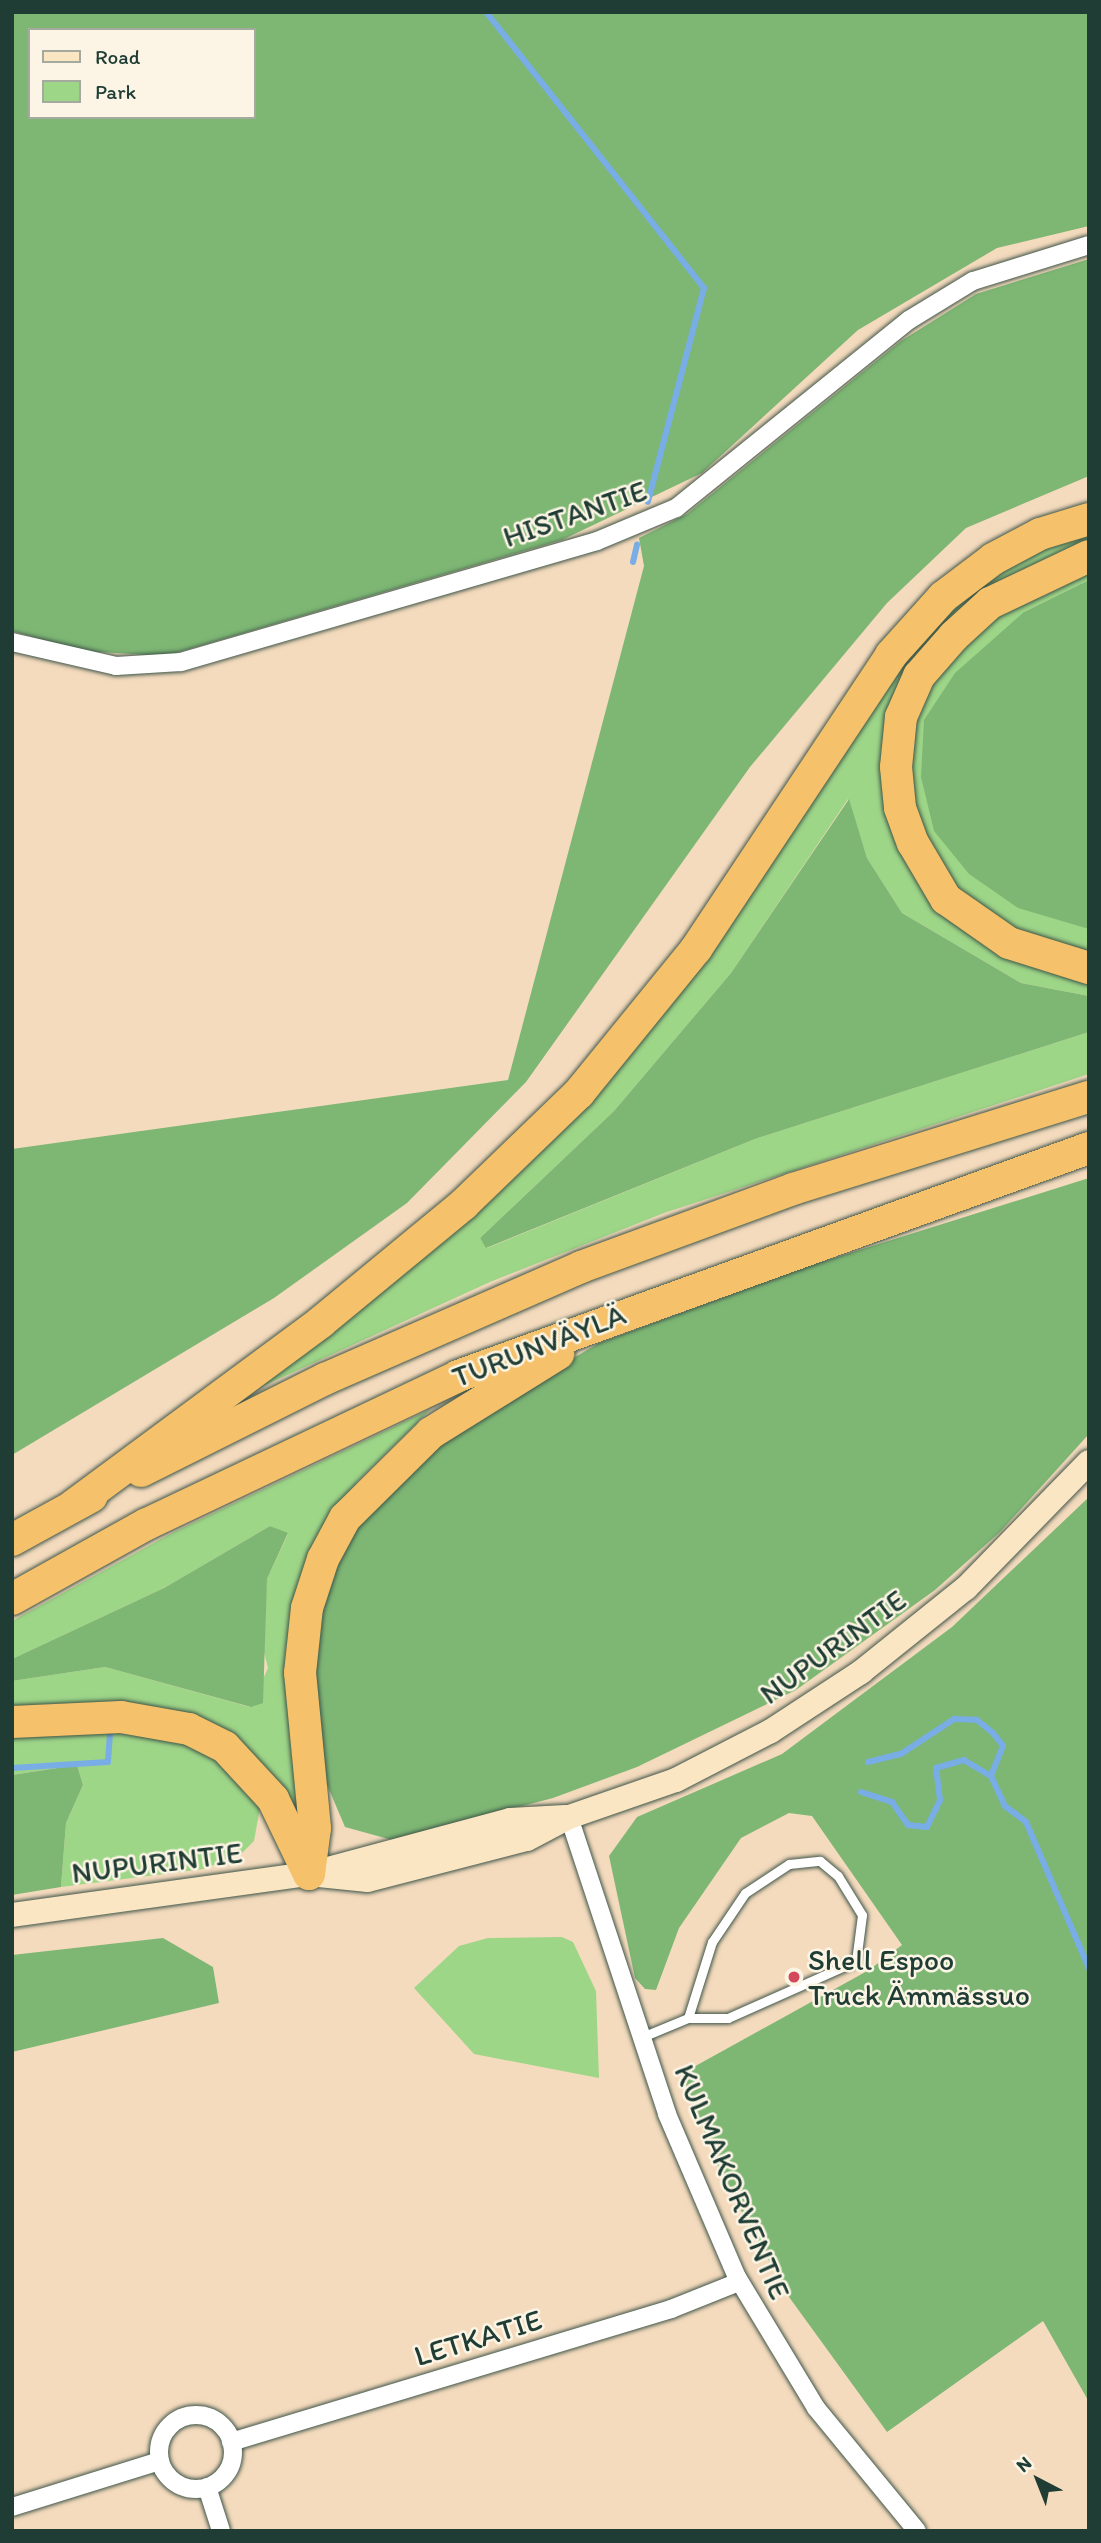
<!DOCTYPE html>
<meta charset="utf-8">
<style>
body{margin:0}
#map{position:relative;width:1101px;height:2543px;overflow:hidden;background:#f5dbbe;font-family:Itim,sans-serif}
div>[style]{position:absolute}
.green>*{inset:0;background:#9ed688}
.forest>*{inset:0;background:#7eb774}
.stream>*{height:6px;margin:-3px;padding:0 3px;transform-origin:3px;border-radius:3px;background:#79ade6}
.roads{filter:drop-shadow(0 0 2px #3f5549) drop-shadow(0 0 2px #3f5549)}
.service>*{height:9px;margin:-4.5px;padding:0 4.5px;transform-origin:4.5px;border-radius:4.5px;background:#fff}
.minor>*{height:18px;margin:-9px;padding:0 9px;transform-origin:9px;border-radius:9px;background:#fff}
.minor>.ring{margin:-9px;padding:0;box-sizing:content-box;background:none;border:18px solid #fff;border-radius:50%}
.secondary>*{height:24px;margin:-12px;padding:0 12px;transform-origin:12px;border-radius:12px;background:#fbe6c4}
.motorway>*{height:32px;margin:-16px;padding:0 16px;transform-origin:16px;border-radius:16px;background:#f5c16b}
.dots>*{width:19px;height:19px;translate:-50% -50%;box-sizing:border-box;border:4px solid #fcf5e5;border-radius:50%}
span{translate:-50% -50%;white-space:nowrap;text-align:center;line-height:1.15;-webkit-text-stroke:5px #fcf5e5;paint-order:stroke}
.street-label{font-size:30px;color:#1f3d34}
.poi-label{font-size:30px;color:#1f3d34}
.left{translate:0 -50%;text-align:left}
.frame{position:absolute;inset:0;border:14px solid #1f3d34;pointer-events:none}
.legend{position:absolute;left:28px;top:28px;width:228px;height:91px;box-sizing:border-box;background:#fcf5e5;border:2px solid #a4ab9e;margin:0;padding:9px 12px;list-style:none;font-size:21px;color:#1f3d34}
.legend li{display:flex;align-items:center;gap:14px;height:35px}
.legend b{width:35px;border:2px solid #a4ab9e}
.north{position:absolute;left:1003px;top:2445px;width:70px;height:70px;-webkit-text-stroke:5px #fcf5e5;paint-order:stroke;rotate:318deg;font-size:19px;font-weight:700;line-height:28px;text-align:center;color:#1f3d34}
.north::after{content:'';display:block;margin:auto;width:24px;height:32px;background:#1f3d34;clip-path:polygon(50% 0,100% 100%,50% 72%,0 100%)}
</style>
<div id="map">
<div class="green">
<i style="clip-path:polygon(1089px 531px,1089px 544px,903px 684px,905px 856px,1089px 978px,1089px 996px,1021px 983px,902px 913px,867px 858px,848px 799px,731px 973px,614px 1111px,480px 1238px,487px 1248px,755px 1139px,1089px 1032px,1089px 1074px,664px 1213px,490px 1282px,239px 1397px,556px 1128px,886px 677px,962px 594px,1051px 542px)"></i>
<i style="clip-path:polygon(1089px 565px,1089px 580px,1024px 612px,1089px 929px,1089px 959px,1008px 930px,942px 879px,909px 802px,911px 717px,932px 672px,978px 623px)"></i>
<i style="clip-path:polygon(431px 1409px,358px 1481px,323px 1529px,302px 1580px,286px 1647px,307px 1826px,251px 1754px,12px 1712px,12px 1681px,105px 1667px,250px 1707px,268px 1668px,260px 1636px,267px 1579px,288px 1534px,270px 1526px,164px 1588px,12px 1659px,12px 1621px,172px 1533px)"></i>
<i style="clip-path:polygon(101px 1728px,193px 1745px,225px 1765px,260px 1808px,254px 1841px,240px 1855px,203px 1869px,61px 1887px,66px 1823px,83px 1785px,77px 1765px,12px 1775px,12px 1736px)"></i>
<i style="clip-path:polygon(562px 1937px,573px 1942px,596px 1991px,599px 2078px,474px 2054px,414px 1988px,459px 1946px,488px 1938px)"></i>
</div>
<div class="forest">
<i style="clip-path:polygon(evenodd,12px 12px,1089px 12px,1089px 226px,997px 248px,858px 330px,702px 473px,562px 540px,165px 656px,83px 651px,12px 631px,12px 12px,30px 30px,254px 30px,254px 117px,30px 117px,30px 30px)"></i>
<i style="clip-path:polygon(1089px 259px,1089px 476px,966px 528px,887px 603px,750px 767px,526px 1082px,407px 1203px,274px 1298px,12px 1455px,12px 1149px,508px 1080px,644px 566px,639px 538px,687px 514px,901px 341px,976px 294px)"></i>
<i style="clip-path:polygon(1089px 580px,1089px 929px,1018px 908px,969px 874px,934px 831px,921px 777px,924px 720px,955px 673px,1024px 612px)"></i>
<i style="clip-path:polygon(849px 799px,867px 858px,902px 913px,1021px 983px,1089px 996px,1089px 1032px,755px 1139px,486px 1248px,480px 1238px,614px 1111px,731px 973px)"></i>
<i style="clip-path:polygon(1089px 1178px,1089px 1434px,1000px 1532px,935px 1590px,796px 1690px,637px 1767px,553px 1798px,392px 1840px,345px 1827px,325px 1780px,311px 1644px,329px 1572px,358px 1523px,395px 1480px,485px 1410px,599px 1343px,812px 1265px)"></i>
<i style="clip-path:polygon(1089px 1497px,1089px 2402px,1043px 2321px,887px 2432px,789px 2297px,721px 2174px,686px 2086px,690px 2069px,869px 1970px,902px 1945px,812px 1816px,789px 1813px,741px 1838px,679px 1928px,656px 1990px,645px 1989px,635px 1978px,609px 1856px,637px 1817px,782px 1754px,952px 1627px)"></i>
<i style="clip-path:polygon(270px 1526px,288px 1533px,267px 1579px,263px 1703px,251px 1707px,105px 1667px,12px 1681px,12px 1659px,164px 1588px)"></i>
<i style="clip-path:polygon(77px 1765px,83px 1785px,66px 1823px,61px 1887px,12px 1895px,12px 1775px)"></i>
<i style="clip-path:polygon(163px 1938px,213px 1967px,219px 2003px,12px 2052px,12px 1955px)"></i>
</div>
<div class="stream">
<i style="left:486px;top:12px;width:352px;rotate:51.7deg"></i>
<i style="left:704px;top:288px;width:221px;rotate:104.7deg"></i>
<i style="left:633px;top:562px;width:18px;rotate:-77deg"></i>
<i style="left:868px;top:1762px;width:34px;rotate:-14deg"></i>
<i style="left:901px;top:1754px;width:64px;rotate:-33.4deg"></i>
<i style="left:954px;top:1719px;width:23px;rotate:2deg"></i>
<i style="left:977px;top:1720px;width:21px;rotate:39deg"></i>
<i style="left:993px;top:1733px;width:16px;rotate:52deg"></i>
<i style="left:1003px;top:1746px;width:32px;rotate:112deg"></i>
<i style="left:991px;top:1776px;width:33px;rotate:65deg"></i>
<i style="left:1005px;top:1806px;width:26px;rotate:37deg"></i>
<i style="left:1026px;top:1822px;width:159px;rotate:66.7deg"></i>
<i style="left:12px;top:1768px;width:96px;rotate:-3.6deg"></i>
<i style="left:108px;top:1762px;width:30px;rotate:-86deg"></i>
<i style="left:861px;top:1792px;width:33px;rotate:18deg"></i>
<i style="left:892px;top:1802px;width:28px;rotate:55deg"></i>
<i style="left:908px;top:1825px;width:19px;rotate:6deg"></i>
<i style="left:927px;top:1827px;width:30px;rotate:-64deg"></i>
<i style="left:940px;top:1800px;width:32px;rotate:-97deg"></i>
<i style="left:936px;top:1768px;width:29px;rotate:-16deg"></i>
<i style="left:964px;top:1760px;width:31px;rotate:31deg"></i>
</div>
<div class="roads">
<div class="service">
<i style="left:642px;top:2037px;width:50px;rotate:-22.4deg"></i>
<i style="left:688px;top:2018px;width:80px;rotate:-72.5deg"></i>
<i style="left:712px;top:1942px;width:59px;rotate:-56deg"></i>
<i style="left:745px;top:1893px;width:53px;rotate:-33.4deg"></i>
<i style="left:789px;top:1864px;width:31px;rotate:-6deg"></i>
<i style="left:820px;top:1861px;width:23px;rotate:40deg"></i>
<i style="left:838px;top:1876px;width:46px;rotate:58.4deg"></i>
<i style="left:862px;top:1915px;width:46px;rotate:97.4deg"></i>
<i style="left:856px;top:1961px;width:140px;rotate:156deg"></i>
<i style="left:728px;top:2018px;width:40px;rotate:180deg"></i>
</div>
<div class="minor">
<i style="left:12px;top:642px;width:107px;rotate:13deg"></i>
<i style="left:116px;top:666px;width:65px;rotate:-3.5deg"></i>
<i style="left:181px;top:662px;width:433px;rotate:-16.2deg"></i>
<i style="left:597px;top:541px;width:86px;rotate:-22.7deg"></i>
<i style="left:676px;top:508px;width:299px;rotate:-38.9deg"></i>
<i style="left:909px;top:320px;width:75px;rotate:-31.4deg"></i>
<i style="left:973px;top:281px;width:121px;rotate:-17.2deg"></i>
<i style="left:569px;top:1817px;width:313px;rotate:71.7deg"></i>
<i style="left:667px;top:2114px;width:177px;rotate:66.8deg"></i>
<i style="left:737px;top:2277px;width:153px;rotate:58.9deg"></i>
<i style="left:816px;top:2408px;width:159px;rotate:50.6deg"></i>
<i class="ring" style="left:159px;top:2415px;width:56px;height:56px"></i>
<i style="left:231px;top:2442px;width:460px;rotate:-16.8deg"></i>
<i style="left:671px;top:2309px;width:73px;rotate:-21.7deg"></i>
<i style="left:207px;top:2487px;width:46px;rotate:72.3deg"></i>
<i style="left:12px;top:2507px;width:155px;rotate:-17.3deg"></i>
</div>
<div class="secondary">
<i style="left:309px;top:1874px;width:59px;rotate:5.8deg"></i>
<i style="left:368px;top:1880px;width:164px;rotate:-14.5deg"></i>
<i style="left:527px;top:1839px;width:47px;rotate:-27.6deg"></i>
<i style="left:569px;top:1817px;width:113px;rotate:-19.1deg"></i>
<i style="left:676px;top:1780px;width:107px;rotate:-27.3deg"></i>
<i style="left:771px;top:1731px;width:108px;rotate:-33.2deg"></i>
<i style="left:861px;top:1672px;width:134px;rotate:-38.7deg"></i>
<i style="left:966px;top:1588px;width:176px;rotate:-45.7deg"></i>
<i style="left:12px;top:1915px;width:300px;rotate:-7.9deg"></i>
<i style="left:309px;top:1874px;width:208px;rotate:-15deg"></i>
<i style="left:510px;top:1820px;width:55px;rotate:-3.1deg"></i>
</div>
<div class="motorway">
<i style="left:1089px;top:556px;width:110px;rotate:154.6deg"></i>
<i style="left:990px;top:603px;width:49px;rotate:137.5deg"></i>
<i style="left:954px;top:636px;width:53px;rotate:131.2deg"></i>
<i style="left:919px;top:676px;width:45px;rotate:113.7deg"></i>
<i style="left:901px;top:717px;width:50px;rotate:95.7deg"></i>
<i style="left:896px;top:767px;width:41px;rotate:84.4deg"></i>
<i style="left:900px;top:808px;width:37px;rotate:70deg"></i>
<i style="left:913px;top:843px;width:65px;rotate:59.5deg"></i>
<i style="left:946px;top:899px;width:77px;rotate:34.9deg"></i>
<i style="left:1009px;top:943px;width:84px;rotate:17.4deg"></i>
<i style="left:141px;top:1471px;width:206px;rotate:-26.6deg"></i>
<i style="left:325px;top:1379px;width:279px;rotate:-23.6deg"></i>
<i style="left:581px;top:1267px;width:226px;rotate:-20.2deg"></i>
<i style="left:793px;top:1189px;width:310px;rotate:-17.3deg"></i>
<i style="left:74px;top:1505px;width:307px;rotate:-36.5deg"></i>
<i style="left:321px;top:1322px;width:185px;rotate:-39.5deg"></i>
<i style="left:464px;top:1204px;width:160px;rotate:-44deg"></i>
<i style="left:579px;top:1093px;width:186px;rotate:-50.9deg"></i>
<i style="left:696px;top:949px;width:353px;rotate:-56.4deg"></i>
<i style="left:891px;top:655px;width:78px;rotate:-48.1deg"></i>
<i style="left:943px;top:597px;width:63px;rotate:-37.2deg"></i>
<i style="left:993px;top:559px;width:53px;rotate:-28deg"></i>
<i style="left:1040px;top:534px;width:51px;rotate:-17deg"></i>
<i style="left:12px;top:1540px;width:91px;rotate:-28.8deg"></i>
<i style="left:12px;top:1599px;width:154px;rotate:-29.1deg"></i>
<i style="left:147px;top:1524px;width:344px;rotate:-25.4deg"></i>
<i style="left:458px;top:1376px;width:671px;rotate:-19.87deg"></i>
<i style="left:12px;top:1722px;width:109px;rotate:-2.6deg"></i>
<i style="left:121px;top:1717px;width:69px;rotate:10deg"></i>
<i style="left:189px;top:1729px;width:40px;rotate:26.6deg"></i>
<i style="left:225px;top:1747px;width:71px;rotate:47.3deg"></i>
<i style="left:273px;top:1799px;width:83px;rotate:64.4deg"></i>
<i style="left:309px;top:1874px;width:46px;rotate:-82.6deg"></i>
<i style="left:315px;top:1828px;width:156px;rotate:-95.5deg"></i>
<i style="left:300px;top:1673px;width:65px;rotate:-83.9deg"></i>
<i style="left:307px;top:1608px;width:52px;rotate:-71.9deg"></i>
<i style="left:323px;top:1559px;width:47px;rotate:-61.8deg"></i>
<i style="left:345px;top:1518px;width:121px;rotate:-44.7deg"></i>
<i style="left:431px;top:1433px;width:150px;rotate:-31.9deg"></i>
</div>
</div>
<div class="dots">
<i style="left:794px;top:1977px;background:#d1495b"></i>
</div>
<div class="street-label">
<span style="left:575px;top:514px;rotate:-19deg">HISTANTIE</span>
<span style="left:539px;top:1346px;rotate:-21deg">TURUNVÄYLÄ</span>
<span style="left:833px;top:1647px;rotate:-36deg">NUPURINTIE</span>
<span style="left:157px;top:1863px;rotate:-7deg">NUPURINTIE</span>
<span style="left:732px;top:2182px;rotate:67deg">KULMAKORVENTIE</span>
<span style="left:478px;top:2338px;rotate:-17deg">LETKATIE</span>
</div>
<div class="poi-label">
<span class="left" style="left:808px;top:1977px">Shell Espoo<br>Truck Ämmässuo</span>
</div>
<div class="frame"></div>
<ul class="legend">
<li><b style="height:9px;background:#fbe6c4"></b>Road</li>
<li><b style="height:19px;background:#9ed688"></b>Park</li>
</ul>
<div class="north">N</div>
</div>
